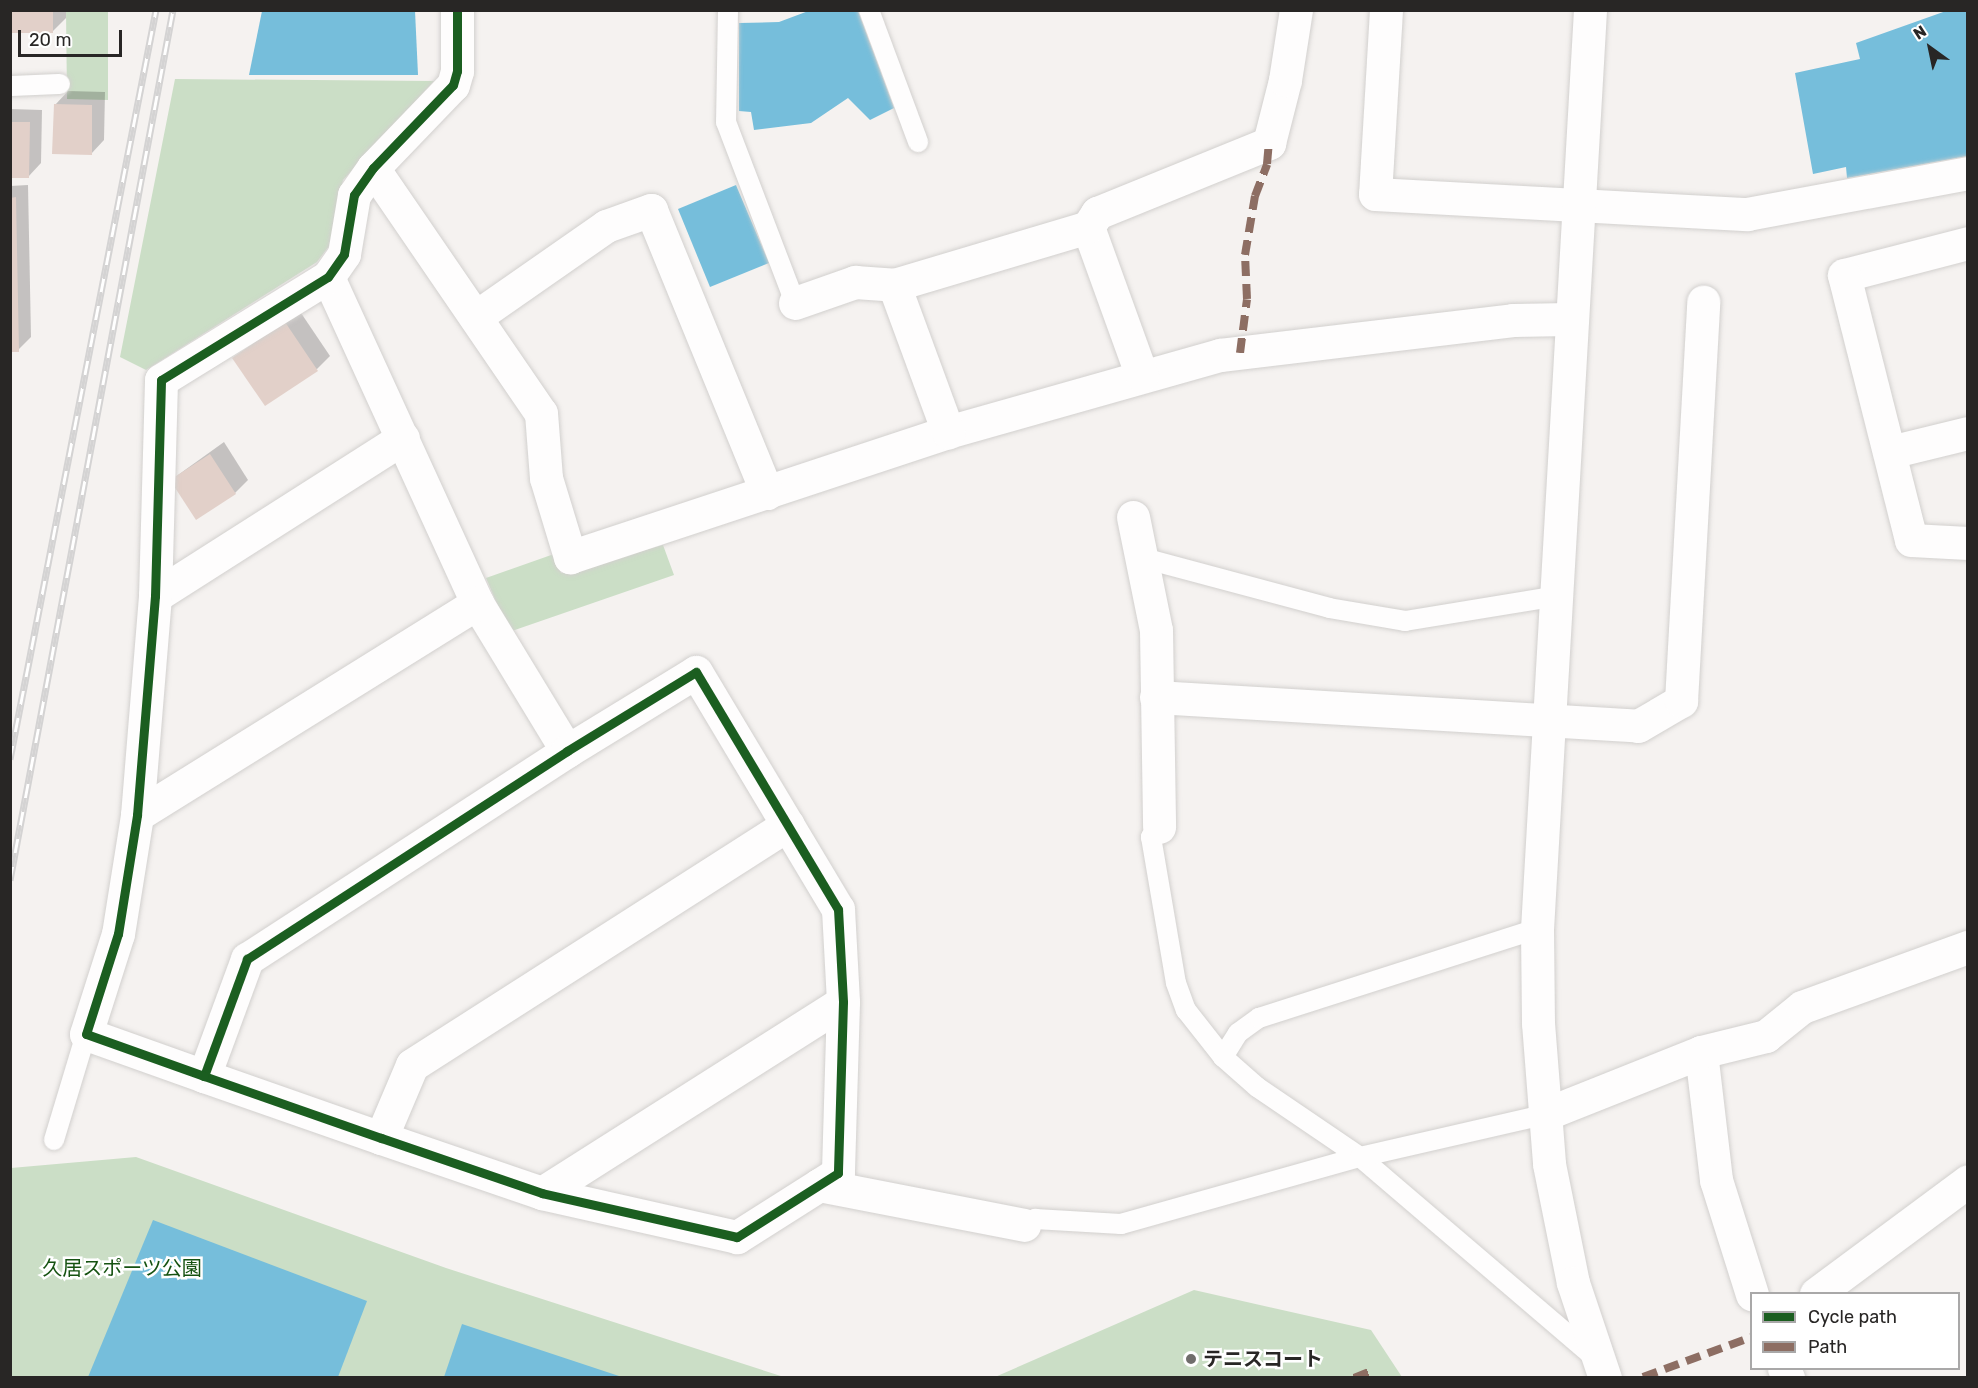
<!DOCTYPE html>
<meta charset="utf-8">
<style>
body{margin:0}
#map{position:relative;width:1978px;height:1388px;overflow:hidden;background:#f5f2f0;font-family:Rubik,"Noto Sans JP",sans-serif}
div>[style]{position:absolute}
.green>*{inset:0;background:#cbdec6}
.water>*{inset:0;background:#76bedb}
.shadow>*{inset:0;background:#0003}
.building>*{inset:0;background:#e2d0c9}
.roads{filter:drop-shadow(0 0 2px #d2d0ce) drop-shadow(0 0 2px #d2d0ce)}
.service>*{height:20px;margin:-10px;padding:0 10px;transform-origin:10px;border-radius:10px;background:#fefdfd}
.minor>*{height:33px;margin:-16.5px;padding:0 16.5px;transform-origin:16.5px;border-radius:16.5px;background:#fefdfd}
.tertiary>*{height:33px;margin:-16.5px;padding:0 16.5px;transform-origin:16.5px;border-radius:16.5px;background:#fefdfd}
.rail>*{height:7px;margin-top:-3.5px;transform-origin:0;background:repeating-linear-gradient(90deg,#fff 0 14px,#d4d3d3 0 28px);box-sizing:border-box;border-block:2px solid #d4d3d3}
.quiet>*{height:8px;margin-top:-4px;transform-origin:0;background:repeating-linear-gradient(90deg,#8d6e63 0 15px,transparent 0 23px)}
.cycleway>*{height:9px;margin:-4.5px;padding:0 4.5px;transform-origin:4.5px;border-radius:4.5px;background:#1b5e20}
.dots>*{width:16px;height:16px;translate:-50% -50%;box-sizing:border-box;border:3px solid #fff;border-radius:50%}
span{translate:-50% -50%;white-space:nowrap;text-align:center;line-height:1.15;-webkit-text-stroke:5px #fff;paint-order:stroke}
.park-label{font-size:20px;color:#155211}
.poi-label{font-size:20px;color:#282625;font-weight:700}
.left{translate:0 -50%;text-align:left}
.frame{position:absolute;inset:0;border:12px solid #282625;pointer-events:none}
.legend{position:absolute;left:1750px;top:1292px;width:210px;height:78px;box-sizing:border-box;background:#fff;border:2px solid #a9a8a8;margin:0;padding:8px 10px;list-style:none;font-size:18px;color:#282625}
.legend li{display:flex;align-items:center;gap:12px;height:30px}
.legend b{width:30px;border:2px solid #a9a8a8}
.north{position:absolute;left:1900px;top:18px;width:60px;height:60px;-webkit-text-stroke:4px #fff;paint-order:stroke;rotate:327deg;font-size:16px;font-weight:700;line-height:24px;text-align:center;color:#282625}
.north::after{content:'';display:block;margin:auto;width:21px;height:27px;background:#282625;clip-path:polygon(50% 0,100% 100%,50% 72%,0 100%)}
.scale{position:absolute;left:18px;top:30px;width:104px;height:27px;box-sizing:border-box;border:3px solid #282625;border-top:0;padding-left:8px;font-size:18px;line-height:21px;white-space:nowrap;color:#282625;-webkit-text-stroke:4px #fff;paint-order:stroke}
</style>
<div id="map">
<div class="green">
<i style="clip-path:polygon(66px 11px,108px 11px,108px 100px,67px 99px)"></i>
<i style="clip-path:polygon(175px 79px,434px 81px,343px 180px,329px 246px,317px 262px,146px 370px,120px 357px)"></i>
<i style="clip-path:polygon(663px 545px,674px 575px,509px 632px,486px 578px,554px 554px,561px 573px)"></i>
<i style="clip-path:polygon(136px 1157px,446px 1268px,784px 1377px,11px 1378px,11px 1168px)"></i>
<i style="clip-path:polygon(1194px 1290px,1371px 1330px,1402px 1377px,995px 1377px)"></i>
</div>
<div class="water">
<i style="clip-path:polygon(811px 10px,858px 11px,894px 108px,870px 120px,848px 98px,811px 123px,754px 130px,751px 112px,739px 111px,739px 23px,779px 22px)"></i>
<i style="clip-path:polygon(262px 11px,415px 11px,418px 75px,249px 75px)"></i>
<i style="clip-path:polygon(1946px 11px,1967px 11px,1967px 156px,1847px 178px,1846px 167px,1813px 174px,1795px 73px,1860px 59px,1856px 43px)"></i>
<i style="clip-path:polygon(736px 185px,769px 263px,710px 287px,678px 209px)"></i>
<i style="clip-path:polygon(153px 1220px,367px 1301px,338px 1377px,88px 1377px)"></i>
<i style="clip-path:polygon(462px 1324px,622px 1377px,444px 1377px)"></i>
</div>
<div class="shadow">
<i style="clip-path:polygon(10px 10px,66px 10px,66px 18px,53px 31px)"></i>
<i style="clip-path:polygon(68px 91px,105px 92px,104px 140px,91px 154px,55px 105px)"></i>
<i style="clip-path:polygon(10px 109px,42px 110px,41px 163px,28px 177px,10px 176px)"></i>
<i style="clip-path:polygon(28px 185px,31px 337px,18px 350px,10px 351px,10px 186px)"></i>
<i style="clip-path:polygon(299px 310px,330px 356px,317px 369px,234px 358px)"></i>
<i style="clip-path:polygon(224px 442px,248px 480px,235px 493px,171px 480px)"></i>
</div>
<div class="building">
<i style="clip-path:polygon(10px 10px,53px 10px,53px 33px,10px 33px)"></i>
<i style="clip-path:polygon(54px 104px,92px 105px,92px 155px,52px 154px)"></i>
<i style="clip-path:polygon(10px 122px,30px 122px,29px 178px,10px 178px)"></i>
<i style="clip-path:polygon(16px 197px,19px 352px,10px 352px,10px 198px)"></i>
<i style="clip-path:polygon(285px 322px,318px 371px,265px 406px,232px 358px)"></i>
<i style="clip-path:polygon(210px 454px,236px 494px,196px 520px,170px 480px)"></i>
</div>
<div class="roads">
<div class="service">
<i style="left:728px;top:10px;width:112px;rotate:91deg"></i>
<i style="left:726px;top:122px;width:194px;rotate:69.1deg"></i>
<i style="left:869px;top:10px;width:141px;rotate:69.6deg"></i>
<i style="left:10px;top:86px;width:50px;rotate:-2.3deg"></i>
<i style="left:1143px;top:558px;width:193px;rotate:15deg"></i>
<i style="left:1329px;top:608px;width:77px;rotate:9.7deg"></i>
<i style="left:1405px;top:621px;width:154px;rotate:-9.3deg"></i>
<i style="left:1159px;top:827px;width:13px;rotate:129deg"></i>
<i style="left:1151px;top:837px;width:148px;rotate:80.3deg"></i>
<i style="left:1176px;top:983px;width:29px;rotate:70deg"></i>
<i style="left:1186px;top:1010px;width:60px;rotate:51.8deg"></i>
<i style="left:1223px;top:1057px;width:45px;rotate:41.4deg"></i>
<i style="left:1257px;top:1087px;width:125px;rotate:34.2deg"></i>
<i style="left:1360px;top:1157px;width:308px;rotate:40.5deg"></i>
<i style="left:1223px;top:1057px;width:28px;rotate:-58deg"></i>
<i style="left:1238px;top:1033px;width:26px;rotate:-36deg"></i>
<i style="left:1259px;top:1018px;width:292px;rotate:-17.8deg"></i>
<i style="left:54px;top:1140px;width:111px;rotate:-73.2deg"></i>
<i style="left:1024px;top:1225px;width:13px;rotate:-29deg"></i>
<i style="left:1035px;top:1219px;width:86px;rotate:3.3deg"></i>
<i style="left:1121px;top:1224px;width:248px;rotate:-15.7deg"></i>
<i style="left:1360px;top:1157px;width:188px;rotate:-12.9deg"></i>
</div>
<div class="minor">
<i style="left:1386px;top:10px;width:184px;rotate:93.4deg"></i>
<i style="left:1375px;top:194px;width:373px;rotate:3.1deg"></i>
<i style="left:1747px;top:214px;width:225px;rotate:-10.5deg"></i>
<i style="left:373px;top:168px;width:297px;rotate:55.6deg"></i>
<i style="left:541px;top:413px;width:65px;rotate:85.6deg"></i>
<i style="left:546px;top:478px;width:83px;rotate:73.1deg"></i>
<i style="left:570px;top:557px;width:398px;rotate:-18.3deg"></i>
<i style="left:948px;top:432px;width:283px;rotate:-15.8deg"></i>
<i style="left:1220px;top:355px;width:295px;rotate:-6.8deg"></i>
<i style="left:1513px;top:320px;width:56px;rotate:-1deg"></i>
<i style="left:1088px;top:227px;width:158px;rotate:70.1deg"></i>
<i style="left:1968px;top:243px;width:128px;rotate:165.5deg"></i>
<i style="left:1844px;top:275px;width:273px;rotate:75.8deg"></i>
<i style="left:1911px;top:540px;width:57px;rotate:3deg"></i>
<i style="left:328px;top:277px;width:358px;rotate:65.4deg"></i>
<i style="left:477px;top:603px;width:173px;rotate:58.7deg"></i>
<i style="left:894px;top:285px;width:157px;rotate:69.8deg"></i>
<i style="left:795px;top:303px;width:64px;rotate:-19.3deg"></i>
<i style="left:855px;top:282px;width:39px;rotate:4deg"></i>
<i style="left:894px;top:285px;width:202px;rotate:-16.6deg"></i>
<i style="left:1088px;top:227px;width:17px;rotate:-57deg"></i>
<i style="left:1097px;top:213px;width:186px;rotate:-22.1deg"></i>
<i style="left:1269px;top:143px;width:65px;rotate:-75.7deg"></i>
<i style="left:1285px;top:80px;width:71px;rotate:-81.1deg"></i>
<i style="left:477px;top:316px;width:157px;rotate:-34.9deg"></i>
<i style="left:606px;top:226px;width:48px;rotate:-19.6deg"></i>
<i style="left:651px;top:210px;width:306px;rotate:67.7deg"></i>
<i style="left:1890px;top:452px;width:80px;rotate:-13.7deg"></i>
<i style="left:1133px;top:517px;width:115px;rotate:78.5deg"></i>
<i style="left:1156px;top:630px;width:197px;rotate:89.1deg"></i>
<i style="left:155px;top:596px;width:294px;rotate:-32.5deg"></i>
<i style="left:1156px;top:697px;width:483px;rotate:3.4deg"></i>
<i style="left:1638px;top:726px;width:50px;rotate:-30.2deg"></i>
<i style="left:1681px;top:701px;width:400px;rotate:-86.8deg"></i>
<i style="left:137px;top:815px;width:401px;rotate:-31.9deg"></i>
<i style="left:1701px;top:1052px;width:129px;rotate:83.3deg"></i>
<i style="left:1716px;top:1180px;width:120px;rotate:72.5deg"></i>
<i style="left:204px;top:1076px;width:125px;rotate:-69.8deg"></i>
<i style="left:247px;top:959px;width:382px;rotate:-33deg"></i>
<i style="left:567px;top:751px;width:151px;rotate:-31.5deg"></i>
<i style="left:696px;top:672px;width:276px;rotate:59.1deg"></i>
<i style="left:838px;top:909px;width:93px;rotate:86.9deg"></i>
<i style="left:843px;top:1002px;width:171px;rotate:91.7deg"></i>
<i style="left:838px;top:1173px;width:120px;rotate:147.6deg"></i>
<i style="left:737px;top:1237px;width:200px;rotate:-167.3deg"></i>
<i style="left:542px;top:1193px;width:170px;rotate:-161.1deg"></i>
<i style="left:381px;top:1138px;width:188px;rotate:-160.7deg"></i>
<i style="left:204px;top:1076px;width:125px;rotate:-160.4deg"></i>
<i style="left:86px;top:1034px;width:105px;rotate:-72.3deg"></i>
<i style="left:118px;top:934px;width:121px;rotate:-80.9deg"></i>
<i style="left:137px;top:815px;width:220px;rotate:-85.3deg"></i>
<i style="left:155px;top:596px;width:216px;rotate:-88.4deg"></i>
<i style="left:161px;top:380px;width:196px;rotate:-31.7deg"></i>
<i style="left:328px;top:277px;width:28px;rotate:-55deg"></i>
<i style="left:344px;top:254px;width:60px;rotate:-80.4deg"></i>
<i style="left:354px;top:195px;width:33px;rotate:-55deg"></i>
<i style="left:373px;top:168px;width:115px;rotate:-46.1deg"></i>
<i style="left:453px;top:85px;width:15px;rotate:-74deg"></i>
<i style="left:457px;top:71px;width:61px;rotate:-90deg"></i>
<i style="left:1543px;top:1115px;width:170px;rotate:-21.7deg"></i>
<i style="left:1701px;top:1052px;width:67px;rotate:-13.8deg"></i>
<i style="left:1766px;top:1036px;width:46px;rotate:-38.9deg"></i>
<i style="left:1802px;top:1007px;width:177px;rotate:-19.9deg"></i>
<i style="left:381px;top:1138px;width:79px;rotate:-67deg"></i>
<i style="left:412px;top:1065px;width:446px;rotate:-32.6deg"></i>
<i style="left:819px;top:1185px;width:209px;rotate:11deg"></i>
<i style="left:542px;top:1193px;width:356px;rotate:-32.4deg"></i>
<i style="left:1816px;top:1294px;width:189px;rotate:-36.6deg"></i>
<i style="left:1784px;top:1368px;width:11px;rotate:68deg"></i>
</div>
<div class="tertiary">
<i style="left:1590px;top:10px;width:921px;rotate:93.3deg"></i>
<i style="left:1537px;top:929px;width:94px;rotate:89.4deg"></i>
<i style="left:1538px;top:1023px;width:141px;rotate:85.5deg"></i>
<i style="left:1549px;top:1164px;width:121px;rotate:78.6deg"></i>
<i style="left:1573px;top:1283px;width:100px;rotate:71.4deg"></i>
</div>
</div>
<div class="rail">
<i style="left:10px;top:759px;width:763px;rotate:-78.97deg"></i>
<i style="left:10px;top:880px;width:885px;rotate:-79.39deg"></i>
</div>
<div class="quiet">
<i style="left:1240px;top:353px;width:54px;rotate:-82.6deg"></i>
<i style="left:1247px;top:299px;width:44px;rotate:-92.6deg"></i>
<i style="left:1245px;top:255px;width:60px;rotate:-80.4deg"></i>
<i style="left:1255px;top:196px;width:34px;rotate:-69deg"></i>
<i style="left:1267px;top:164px;width:21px;rotate:-85deg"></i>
<i style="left:1643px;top:1377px;width:116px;rotate:-20.2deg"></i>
<i style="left:1354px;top:1378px;width:16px;rotate:-22deg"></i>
</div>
<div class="cycleway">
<i style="left:204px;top:1076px;width:125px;rotate:-69.8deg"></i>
<i style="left:247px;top:959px;width:382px;rotate:-33deg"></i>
<i style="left:567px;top:751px;width:151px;rotate:-31.5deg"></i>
<i style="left:696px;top:672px;width:276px;rotate:59.1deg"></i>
<i style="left:838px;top:909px;width:93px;rotate:86.9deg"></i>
<i style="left:843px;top:1002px;width:171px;rotate:91.7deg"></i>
<i style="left:838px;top:1173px;width:120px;rotate:147.6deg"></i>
<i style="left:737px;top:1237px;width:200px;rotate:-167.3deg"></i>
<i style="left:542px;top:1193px;width:170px;rotate:-161.1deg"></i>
<i style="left:381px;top:1138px;width:188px;rotate:-160.7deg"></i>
<i style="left:204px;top:1076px;width:125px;rotate:-160.4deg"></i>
<i style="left:86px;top:1034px;width:105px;rotate:-72.3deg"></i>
<i style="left:118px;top:934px;width:121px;rotate:-80.9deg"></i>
<i style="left:137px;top:815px;width:220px;rotate:-85.3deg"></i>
<i style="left:155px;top:596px;width:216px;rotate:-88.4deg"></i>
<i style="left:161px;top:380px;width:196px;rotate:-31.7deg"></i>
<i style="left:328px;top:277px;width:28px;rotate:-55deg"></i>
<i style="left:344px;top:254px;width:60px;rotate:-80.4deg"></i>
<i style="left:354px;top:195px;width:33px;rotate:-55deg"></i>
<i style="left:373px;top:168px;width:115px;rotate:-46.1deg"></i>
<i style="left:453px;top:85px;width:15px;rotate:-74deg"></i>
<i style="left:457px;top:71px;width:61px;rotate:-90deg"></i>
</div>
<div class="dots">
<i style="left:1191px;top:1359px;background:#706d6c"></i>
</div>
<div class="park-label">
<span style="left:122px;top:1268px">久居スポーツ公園</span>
</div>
<div class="poi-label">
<span class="left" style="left:1203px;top:1359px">テニスコート</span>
</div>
<div class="frame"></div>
<ul class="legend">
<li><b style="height:8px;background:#1b5e20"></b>Cycle path</li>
<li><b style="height:8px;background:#8d6e63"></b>Path</li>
</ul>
<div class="north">N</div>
<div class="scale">20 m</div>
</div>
